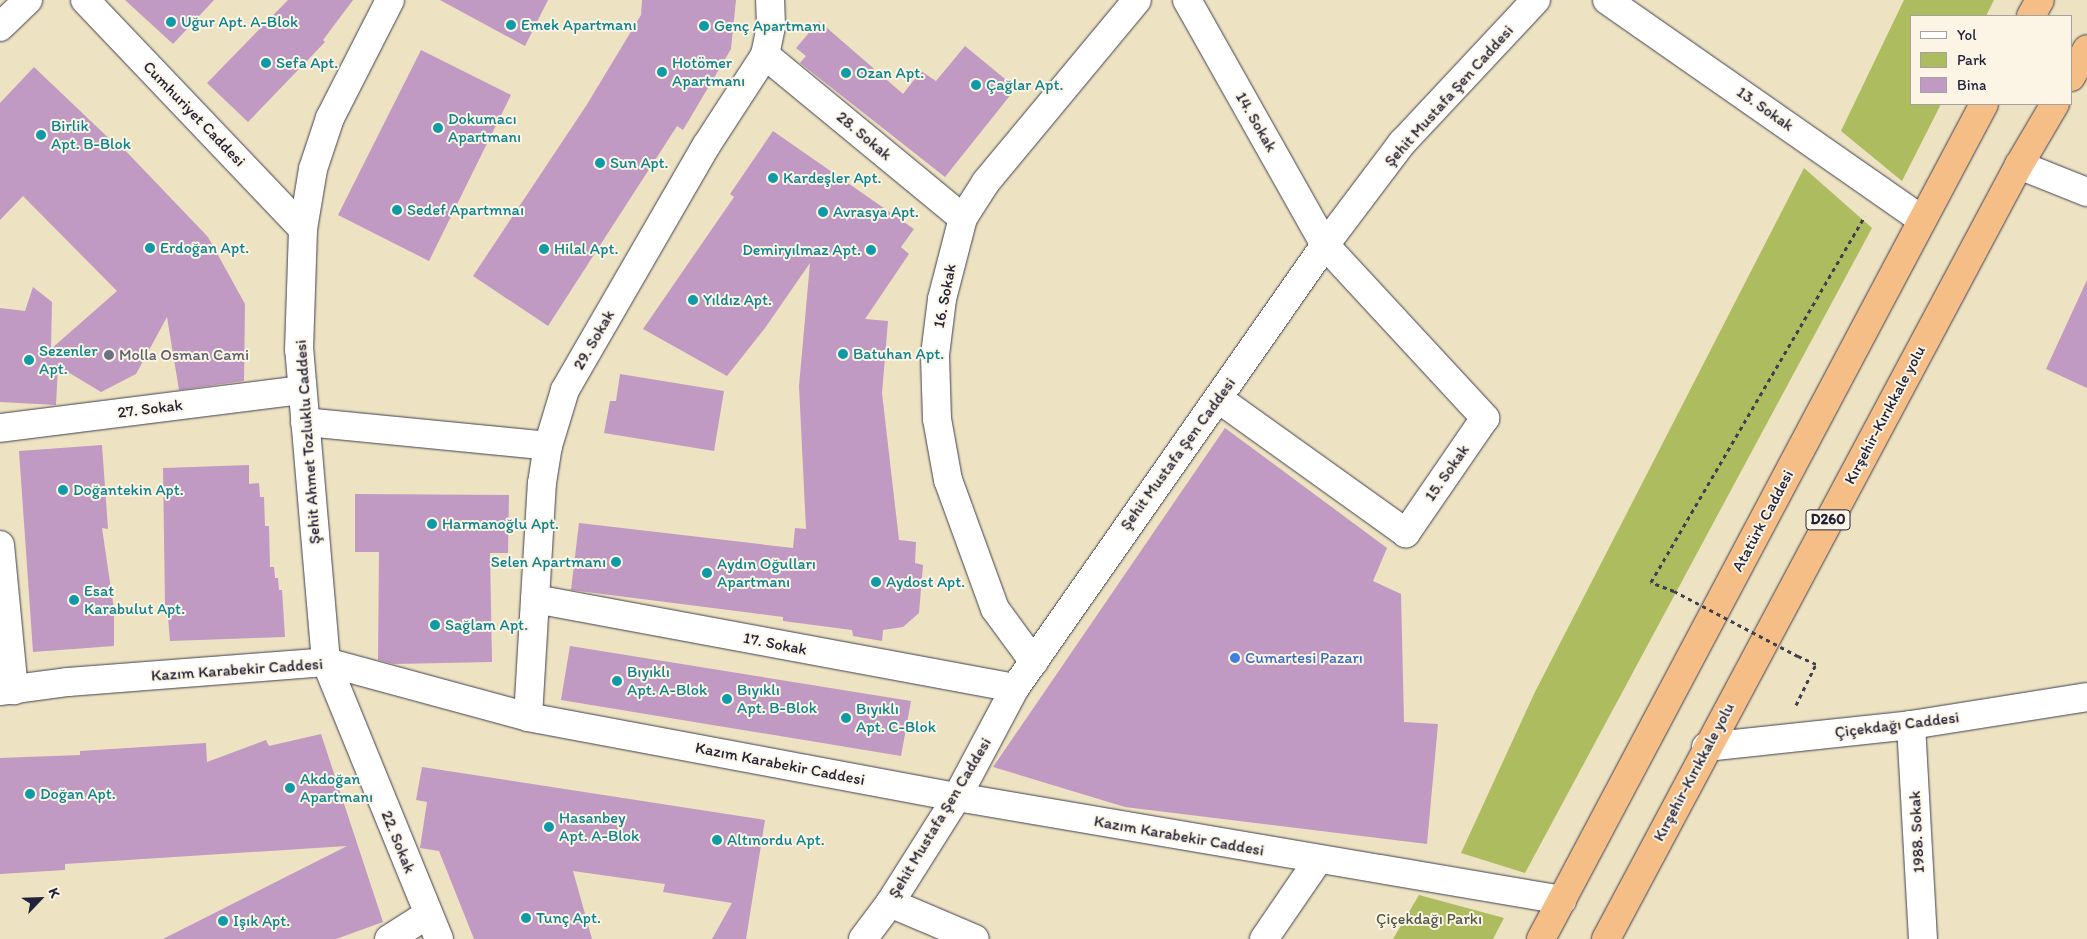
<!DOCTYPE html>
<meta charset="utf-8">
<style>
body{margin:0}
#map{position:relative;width:2087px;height:939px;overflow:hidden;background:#ede2c1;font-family:Itim,sans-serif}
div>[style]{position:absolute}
.green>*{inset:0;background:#acbc5f}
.building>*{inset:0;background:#c09ac2}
.path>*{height:3px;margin-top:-1.5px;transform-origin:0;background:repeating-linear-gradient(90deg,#403f4f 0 4px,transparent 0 8px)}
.roads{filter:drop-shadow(0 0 1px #403f4f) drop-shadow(0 0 1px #403f4f)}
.minor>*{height:28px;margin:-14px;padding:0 14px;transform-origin:14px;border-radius:14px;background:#fff}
.tertiary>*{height:28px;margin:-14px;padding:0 14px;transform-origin:14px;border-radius:14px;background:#fff}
.trunk>*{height:28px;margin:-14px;padding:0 14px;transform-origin:14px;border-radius:14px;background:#f6be87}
.path-bridge>*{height:3px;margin-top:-1.5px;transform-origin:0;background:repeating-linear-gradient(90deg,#403f4f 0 4px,transparent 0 8px)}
.dots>*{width:14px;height:14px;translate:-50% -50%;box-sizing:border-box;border:2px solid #fcf5e5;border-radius:50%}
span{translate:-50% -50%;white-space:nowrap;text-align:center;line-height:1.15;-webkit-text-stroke:4px #fcf5e5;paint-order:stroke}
.shield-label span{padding:1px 4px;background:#fcf5e5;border:1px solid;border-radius:4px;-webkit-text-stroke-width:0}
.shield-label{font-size:15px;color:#22223b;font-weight:700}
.culture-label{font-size:16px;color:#0d838f}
.left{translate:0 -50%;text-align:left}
.right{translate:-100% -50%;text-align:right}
.street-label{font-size:16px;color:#22223b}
.worship-label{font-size:16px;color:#5b616d}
.shop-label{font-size:16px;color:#366cbe}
.park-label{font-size:16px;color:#525848}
.legend{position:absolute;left:1910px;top:15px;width:162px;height:90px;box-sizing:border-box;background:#fcf5e5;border:1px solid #a5a1a1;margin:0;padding:6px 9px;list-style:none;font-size:15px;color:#22223b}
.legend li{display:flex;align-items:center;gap:10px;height:25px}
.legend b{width:25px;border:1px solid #a5a1a1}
.north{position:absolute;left:15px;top:874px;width:50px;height:50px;-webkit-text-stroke:4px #fcf5e5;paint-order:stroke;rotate:66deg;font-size:14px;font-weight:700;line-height:20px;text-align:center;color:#22223b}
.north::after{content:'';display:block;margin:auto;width:18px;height:22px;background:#22223b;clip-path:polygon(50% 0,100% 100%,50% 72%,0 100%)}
</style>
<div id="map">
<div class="green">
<i style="clip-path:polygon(1904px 0,1994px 0,1986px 16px,1911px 16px,1911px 104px,1941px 104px,1902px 181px,1841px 131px)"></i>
<i style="clip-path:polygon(1804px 168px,1872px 228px,1525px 873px,1461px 853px,1534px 694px)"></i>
<i style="clip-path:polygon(1419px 895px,1504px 918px,1493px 939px,1393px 939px)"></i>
</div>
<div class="building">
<i style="clip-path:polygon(125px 0,214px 0,173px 44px)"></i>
<i style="clip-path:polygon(288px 0,353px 0,323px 40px,325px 42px,248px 122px,207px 83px)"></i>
<i style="clip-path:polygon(440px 0,548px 0,525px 46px)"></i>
<i style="clip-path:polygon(642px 0,736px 0,731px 49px,683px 130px,677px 126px,548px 326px,473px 276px,586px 106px,641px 15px)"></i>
<i style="clip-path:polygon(819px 21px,903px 94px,921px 71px,936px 81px,965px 46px,1016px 88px,945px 177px,800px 63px,806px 56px,796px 48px)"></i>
<i style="clip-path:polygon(421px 50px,511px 95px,429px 261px,338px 215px)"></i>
<i style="clip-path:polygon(34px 67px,118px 147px,120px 145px,208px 237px,245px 304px,244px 381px,179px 390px,167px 317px,136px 374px,101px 392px,58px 366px,56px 405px,0 402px,0 308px,25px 311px,33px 287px,52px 302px,51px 349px,117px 291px,23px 196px,0 220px,0 103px)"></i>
<i style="clip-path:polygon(773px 131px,914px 229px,901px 247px,909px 254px,865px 319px,888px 321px,882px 393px,899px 540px,916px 542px,915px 563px,923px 565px,919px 613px,903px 627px,883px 630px,882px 641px,853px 636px,852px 630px,783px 621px,783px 617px,571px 590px,579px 523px,793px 548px,795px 528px,806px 529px,799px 386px,810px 263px,765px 328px,727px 376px,643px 329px,734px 197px,730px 194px)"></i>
<i style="clip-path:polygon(2087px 280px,2087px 388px,2046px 369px)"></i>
<i style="clip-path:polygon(620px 374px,724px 391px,714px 451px,604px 433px,610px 401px,616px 401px)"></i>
<i style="clip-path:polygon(1225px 428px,1387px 548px,1373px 581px,1401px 594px,1404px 722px,1438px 724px,1427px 844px,1125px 807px,993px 767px)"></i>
<i style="clip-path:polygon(102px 445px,108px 529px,102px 528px,114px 609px,114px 646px,33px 652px,19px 451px)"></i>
<i style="clip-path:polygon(249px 465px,249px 484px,259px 483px,260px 497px,264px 497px,265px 526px,269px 526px,270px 567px,274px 567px,275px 578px,278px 578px,279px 590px,282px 590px,285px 637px,170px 641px,167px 605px,165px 605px,163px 468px)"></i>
<i style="clip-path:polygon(355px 494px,509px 495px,508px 553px,490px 553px,492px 662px,394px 664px,378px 660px,379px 552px,355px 552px)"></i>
<i style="clip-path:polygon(570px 646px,911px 701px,901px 756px,561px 700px)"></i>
<i style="clip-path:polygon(321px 734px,383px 922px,336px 939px,163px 939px,347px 846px,65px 864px,65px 870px,0 874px,0 758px,80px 755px,80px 751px,206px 743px,207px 762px,266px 740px,269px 746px)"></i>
<i style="clip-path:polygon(422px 767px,765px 820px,746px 939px,712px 939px,732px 903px,663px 892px,665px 884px,573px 871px,592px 939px,474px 939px,439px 851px,420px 848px,427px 802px,416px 800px)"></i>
</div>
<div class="path">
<i style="left:1674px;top:591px;width:25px;rotate:-159deg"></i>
<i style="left:1651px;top:582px;width:424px;rotate:-59.7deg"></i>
<i style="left:1796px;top:705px;width:46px;rotate:-64deg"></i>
<i style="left:1816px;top:664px;width:20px;rotate:-156deg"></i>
</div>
<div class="roads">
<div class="minor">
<i style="left:85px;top:0;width:316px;rotate:46.4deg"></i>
<i style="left:1187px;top:0;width:281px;rotate:60.6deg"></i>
<i style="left:1325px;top:245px;width:236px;rotate:47.2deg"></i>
<i style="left:1485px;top:418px;width:140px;rotate:124.5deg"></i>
<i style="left:1406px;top:533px;width:230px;rotate:-144.4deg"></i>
<i style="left:1607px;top:0;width:384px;rotate:34.9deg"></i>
<i style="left:765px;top:55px;width:256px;rotate:39.5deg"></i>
<i style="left:2019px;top:165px;width:73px;rotate:21.7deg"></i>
<i style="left:305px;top:422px;width:244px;rotate:5.6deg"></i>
<i style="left:0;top:428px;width:303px;rotate:-7.2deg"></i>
<i style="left:0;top:545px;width:146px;rotate:84.5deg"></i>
<i style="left:535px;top:599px;width:488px;rotate:10.5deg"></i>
<i style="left:326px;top:662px;width:299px;rotate:67.8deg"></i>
<i style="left:1034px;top:662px;width:66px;rotate:-126.3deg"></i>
<i style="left:995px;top:609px;width:137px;rotate:-110deg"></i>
<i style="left:948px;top:480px;width:62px;rotate:-100.2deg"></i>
<i style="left:937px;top:419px;width:64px;rotate:-91.8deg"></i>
<i style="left:935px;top:355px;width:56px;rotate:-82.9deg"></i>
<i style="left:942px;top:299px;width:84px;rotate:-75.5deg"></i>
<i style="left:963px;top:218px;width:43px;rotate:-57.4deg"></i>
<i style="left:986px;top:182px;width:236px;rotate:-50.3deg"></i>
<i style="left:528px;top:717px;width:234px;rotate:-86.6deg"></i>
<i style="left:542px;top:483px;width:37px;rotate:-81deg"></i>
<i style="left:548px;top:446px;width:59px;rotate:-73.1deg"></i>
<i style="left:565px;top:390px;width:282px;rotate:-60deg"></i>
<i style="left:706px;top:146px;width:108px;rotate:-57deg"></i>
<i style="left:765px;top:55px;width:30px;rotate:-78deg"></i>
<i style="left:771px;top:26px;width:26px;rotate:-92deg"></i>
<i style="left:1911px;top:725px;width:214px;rotate:86.8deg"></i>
<i style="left:890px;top:903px;width:92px;rotate:23deg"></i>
<i style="left:389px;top:939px;width:45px;rotate:-32.3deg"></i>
<i style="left:1264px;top:939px;width:96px;rotate:-55.6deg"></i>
</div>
<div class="tertiary">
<i style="left:0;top:27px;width:39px;rotate:-44deg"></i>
<i style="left:326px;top:662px;width:313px;rotate:-94.9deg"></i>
<i style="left:299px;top:350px;width:121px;rotate:-88.1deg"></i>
<i style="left:303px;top:229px;width:61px;rotate:-80.5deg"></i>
<i style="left:313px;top:169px;width:54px;rotate:-71.6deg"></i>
<i style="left:330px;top:118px;width:132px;rotate:-63deg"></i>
<i style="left:0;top:691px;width:69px;rotate:-7.5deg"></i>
<i style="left:68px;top:682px;width:259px;rotate:-4.4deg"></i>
<i style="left:326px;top:662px;width:209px;rotate:15.2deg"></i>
<i style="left:528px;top:717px;width:436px;rotate:10.6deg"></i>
<i style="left:957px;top:797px;width:614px;rotate:9.66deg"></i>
<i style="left:1706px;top:747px;width:206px;rotate:-6.1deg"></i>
<i style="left:1911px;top:725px;width:178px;rotate:-9deg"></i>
<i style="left:863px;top:939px;width:45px;rotate:-53.1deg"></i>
<i style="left:890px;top:903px;width:125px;rotate:-57.7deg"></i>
<i style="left:957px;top:797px;width:123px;rotate:-62deg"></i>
<i style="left:1015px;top:688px;width:541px;rotate:-55.02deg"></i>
<i style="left:1325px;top:245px;width:128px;rotate:-53deg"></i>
<i style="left:1402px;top:143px;width:196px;rotate:-46.9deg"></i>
</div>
<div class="trunk">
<i style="left:2031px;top:16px;width:18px;rotate:-61deg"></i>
<i style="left:2071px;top:77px;width:32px;rotate:-60deg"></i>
<i style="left:1541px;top:939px;width:945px;rotate:-62.05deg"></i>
<i style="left:1606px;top:939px;width:877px;rotate:-61.92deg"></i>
<i style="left:2019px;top:165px;width:71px;rotate:-59.5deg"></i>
</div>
</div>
<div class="path-bridge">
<i style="left:1674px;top:591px;width:140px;rotate:27.7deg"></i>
</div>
<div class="dots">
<i style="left:171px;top:22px;background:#0f9aa8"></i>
<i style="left:511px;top:25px;background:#0f9aa8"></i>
<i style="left:704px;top:26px;background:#0f9aa8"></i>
<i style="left:266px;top:63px;background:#0f9aa8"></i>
<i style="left:662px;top:72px;background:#0f9aa8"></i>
<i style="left:846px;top:73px;background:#0f9aa8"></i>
<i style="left:976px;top:85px;background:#0f9aa8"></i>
<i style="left:438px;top:128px;background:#0f9aa8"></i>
<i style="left:41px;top:135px;background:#0f9aa8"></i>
<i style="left:600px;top:163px;background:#0f9aa8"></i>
<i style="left:773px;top:178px;background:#0f9aa8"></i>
<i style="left:397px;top:210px;background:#0f9aa8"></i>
<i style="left:823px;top:212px;background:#0f9aa8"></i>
<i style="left:150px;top:248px;background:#0f9aa8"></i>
<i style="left:544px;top:249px;background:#0f9aa8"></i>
<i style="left:871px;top:250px;background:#0f9aa8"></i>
<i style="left:693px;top:300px;background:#0f9aa8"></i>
<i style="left:843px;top:354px;background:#0f9aa8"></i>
<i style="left:109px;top:355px;background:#6b7280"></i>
<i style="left:29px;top:360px;background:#0f9aa8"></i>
<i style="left:63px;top:490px;background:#0f9aa8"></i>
<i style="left:432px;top:524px;background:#0f9aa8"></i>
<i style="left:616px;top:562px;background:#0f9aa8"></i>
<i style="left:707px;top:573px;background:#0f9aa8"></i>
<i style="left:876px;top:582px;background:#0f9aa8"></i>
<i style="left:74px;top:600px;background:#0f9aa8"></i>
<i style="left:435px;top:625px;background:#0f9aa8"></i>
<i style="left:1235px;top:658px;background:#3f7fe0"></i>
<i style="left:617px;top:681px;background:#0f9aa8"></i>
<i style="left:727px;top:699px;background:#0f9aa8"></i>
<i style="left:846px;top:718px;background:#0f9aa8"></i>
<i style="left:290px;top:788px;background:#0f9aa8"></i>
<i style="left:30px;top:794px;background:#0f9aa8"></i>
<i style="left:549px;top:827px;background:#0f9aa8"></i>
<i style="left:717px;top:840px;background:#0f9aa8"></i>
<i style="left:526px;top:918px;background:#0f9aa8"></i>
<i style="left:223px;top:921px;background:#0f9aa8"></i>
</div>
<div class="shield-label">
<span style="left:1828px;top:520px">D260</span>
</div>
<div class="culture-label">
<span class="left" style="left:181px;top:22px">Uğur Apt. A-Blok</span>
<span class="left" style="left:521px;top:25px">Emek Apartmanı</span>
<span class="left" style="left:714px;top:26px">Genç Apartmanı</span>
<span class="left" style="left:276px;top:63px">Sefa Apt.</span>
<span class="left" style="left:672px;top:72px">Hotömer<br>Apartmanı</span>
<span class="left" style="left:856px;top:73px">Ozan Apt.</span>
<span class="left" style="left:986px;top:85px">Çağlar Apt.</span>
<span class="left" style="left:448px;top:128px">Dokumacı<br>Apartmanı</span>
<span class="left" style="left:51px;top:135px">Birlik<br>Apt. B-Blok</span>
<span class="left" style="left:610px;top:163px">Sun Apt.</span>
<span class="left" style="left:783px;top:178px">Kardeşler Apt.</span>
<span class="left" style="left:407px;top:210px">Sedef Apartmnaı</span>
<span class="left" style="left:833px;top:212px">Avrasya Apt.</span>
<span class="left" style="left:160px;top:248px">Erdoğan Apt.</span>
<span class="left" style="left:554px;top:249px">Hilal Apt.</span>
<span class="right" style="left:861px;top:250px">Demiryılmaz Apt.</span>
<span class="left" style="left:703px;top:300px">Yıldız Apt.</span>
<span class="left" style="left:39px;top:360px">Sezenler<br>Apt.</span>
<span class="left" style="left:853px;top:354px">Batuhan Apt.</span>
<span class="left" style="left:73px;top:490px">Doğantekin Apt.</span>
<span class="left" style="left:442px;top:524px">Harmanoğlu Apt.</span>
<span class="right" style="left:606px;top:562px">Selen Apartmanı</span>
<span class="left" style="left:717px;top:573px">Aydın Oğulları<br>Apartmanı</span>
<span class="left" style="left:886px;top:582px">Aydost Apt.</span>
<span class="left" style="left:84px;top:600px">Esat<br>Karabulut Apt.</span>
<span class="left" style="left:445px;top:625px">Sağlam Apt.</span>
<span class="left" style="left:627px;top:681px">Bıyıklı<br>Apt. A-Blok</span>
<span class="left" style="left:737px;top:699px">Bıyıklı<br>Apt. B-Blok</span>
<span class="left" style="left:856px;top:718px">Bıyıklı<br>Apt. C-Blok</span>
<span class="left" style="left:300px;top:788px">Akdoğan<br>Apartmanı</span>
<span class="left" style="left:40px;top:794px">Doğan Apt.</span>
<span class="left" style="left:559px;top:827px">Hasanbey<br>Apt. A-Blok</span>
<span class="left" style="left:727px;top:840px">Altınordu Apt.</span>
<span class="left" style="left:536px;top:918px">Tunç Apt.</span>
<span class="left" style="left:233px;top:921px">Işık Apt.</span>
</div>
<div class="street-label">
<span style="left:1449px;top:96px;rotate:-48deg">Şehit Mustafa Şen Caddesi</span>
<span style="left:1765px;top:109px;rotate:35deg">13. Sokak</span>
<span style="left:194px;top:114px;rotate:46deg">Cumhuriyet Caddesi</span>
<span style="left:1256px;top:122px;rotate:60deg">14. Sokak</span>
<span style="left:864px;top:136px;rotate:40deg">28. Sokak</span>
<span style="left:945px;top:296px;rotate:-79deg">16. Sokak</span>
<span style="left:594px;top:340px;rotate:-60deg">29. Sokak</span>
<span style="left:150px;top:409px;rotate:-7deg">27. Sokak</span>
<span style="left:1885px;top:415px;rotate:-62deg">Kırşehir-Kırıkkale yolu</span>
<span style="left:308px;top:442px;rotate:-94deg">Şehit Ahmet Tozluklu Caddesi</span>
<span style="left:1178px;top:454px;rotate:-54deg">Şehit Mustafa Şen Caddesi</span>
<span style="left:1447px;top:473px;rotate:-55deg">15. Sokak</span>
<span style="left:1763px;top:521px;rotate:-62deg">Atatürk Caddesi</span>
<span style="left:775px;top:644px;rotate:11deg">17. Sokak</span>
<span style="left:237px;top:670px;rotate:-4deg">Kazım Karabekir Caddesi</span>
<span style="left:1897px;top:725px;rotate:-7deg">Çiçekdağı Caddesi</span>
<span style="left:780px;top:764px;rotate:11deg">Kazım Karabekir Caddesi</span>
<span style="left:1694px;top:772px;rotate:-62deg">Kırşehir-Kırıkkale yolu</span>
<span style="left:940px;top:818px;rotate:-59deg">Şehit Mustafa Şen Caddesi</span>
<span style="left:1917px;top:832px;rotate:-93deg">1988. Sokak</span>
<span style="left:1179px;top:836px;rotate:10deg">Kazım Karabekir Caddesi</span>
<span style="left:398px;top:842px;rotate:68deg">22. Sokak</span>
</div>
<div class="worship-label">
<span class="left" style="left:119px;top:355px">Molla Osman Cami</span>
</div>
<div class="shop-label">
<span class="left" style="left:1245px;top:658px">Cumartesi Pazarı</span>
</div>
<div class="park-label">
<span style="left:1429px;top:919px">Çiçekdağı Parkı</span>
</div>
<ul class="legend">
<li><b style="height:6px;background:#fff"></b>Yol</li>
<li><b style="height:14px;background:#acbc5f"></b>Park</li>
<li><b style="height:14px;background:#c09ac2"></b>Bina</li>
</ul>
<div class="north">K</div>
</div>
